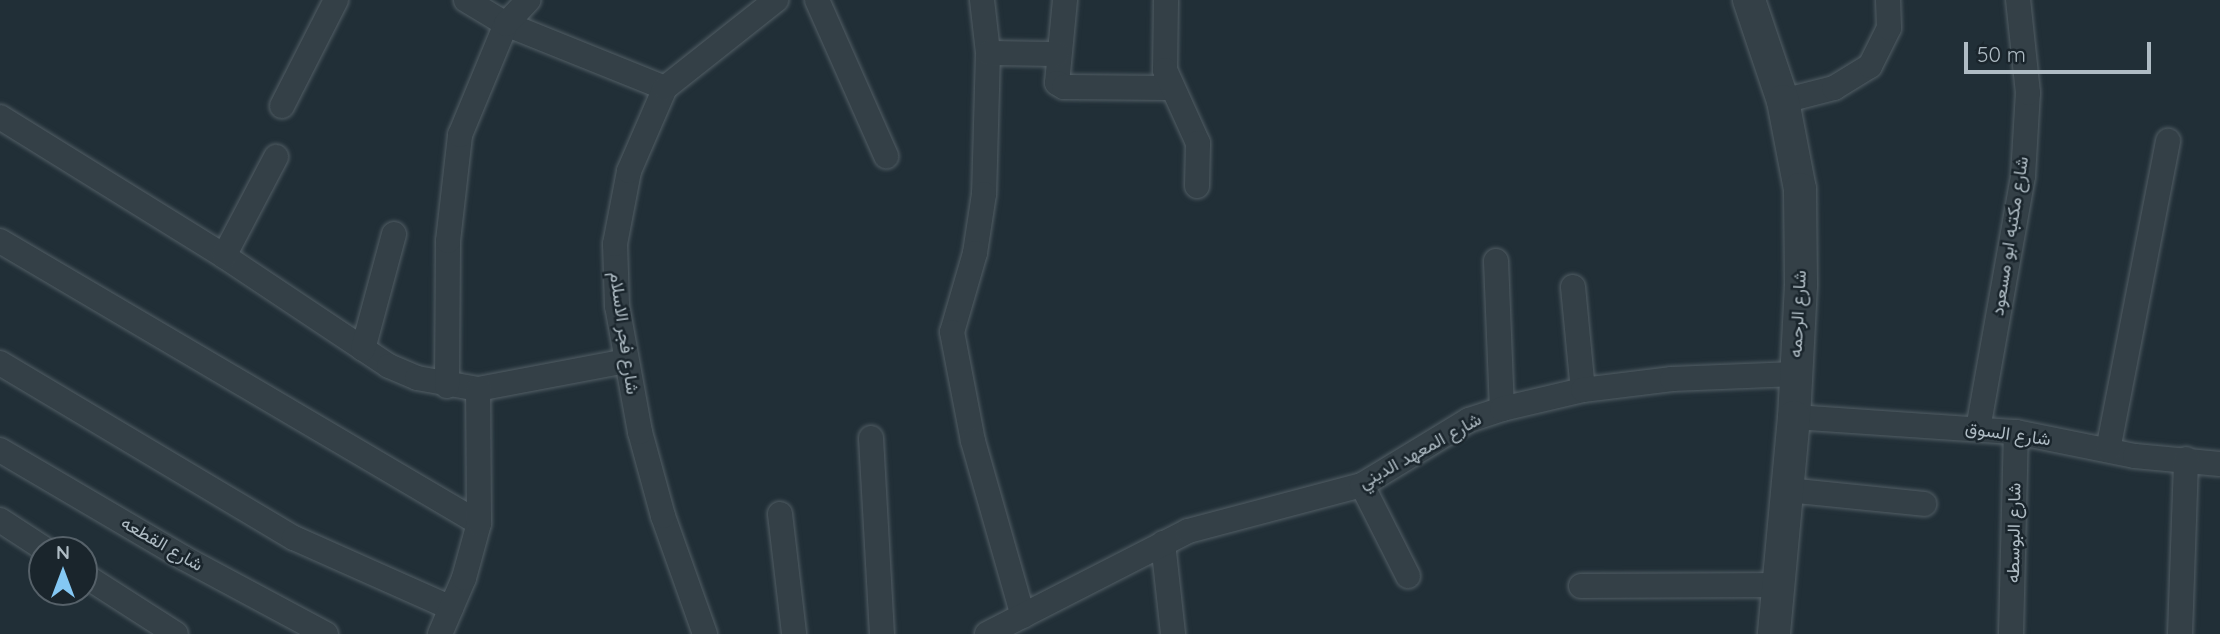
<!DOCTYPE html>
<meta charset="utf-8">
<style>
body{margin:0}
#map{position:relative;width:2220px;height:634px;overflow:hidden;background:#212f37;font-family:Quicksand,Vazirmatn,sans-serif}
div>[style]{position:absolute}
.roads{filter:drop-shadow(0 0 2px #525e65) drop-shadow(0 0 2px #525e65)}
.minor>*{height:24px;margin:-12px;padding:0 12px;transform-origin:12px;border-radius:12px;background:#344047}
.tertiary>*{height:32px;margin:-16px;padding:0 16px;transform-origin:16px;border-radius:16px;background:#344047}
span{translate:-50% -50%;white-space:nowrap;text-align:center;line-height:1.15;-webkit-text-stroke:5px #1a252c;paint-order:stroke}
.street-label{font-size:18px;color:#afbcc4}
.north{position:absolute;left:28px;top:536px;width:70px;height:70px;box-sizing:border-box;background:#1a252c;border:2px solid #566169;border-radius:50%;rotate:0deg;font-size:19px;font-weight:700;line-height:28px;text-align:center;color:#afbcc4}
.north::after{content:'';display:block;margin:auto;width:24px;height:32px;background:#84c8f4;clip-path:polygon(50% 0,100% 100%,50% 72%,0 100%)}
.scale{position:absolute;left:1964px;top:42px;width:187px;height:32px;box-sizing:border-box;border:4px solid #afbcc4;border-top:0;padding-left:9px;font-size:21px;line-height:24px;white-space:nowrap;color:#afbcc4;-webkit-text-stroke:5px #1a252c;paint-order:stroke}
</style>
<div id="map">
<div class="roads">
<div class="minor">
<i style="left:466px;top:0;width:47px;rotate:31deg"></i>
<i style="left:506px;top:24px;width:171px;rotate:21.9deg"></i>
<i style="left:817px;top:0;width:171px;rotate:66.1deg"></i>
<i style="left:982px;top:0;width:53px;rotate:83.5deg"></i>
<i style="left:988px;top:53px;width:141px;rotate:91.6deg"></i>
<i style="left:984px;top:194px;width:60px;rotate:98.7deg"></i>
<i style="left:975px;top:253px;width:82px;rotate:106.2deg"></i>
<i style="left:952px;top:332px;width:111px;rotate:79.1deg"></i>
<i style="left:973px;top:441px;width:182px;rotate:74.1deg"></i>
<i style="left:1065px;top:0;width:83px;rotate:95.5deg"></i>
<i style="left:1057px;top:83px;width:8px;rotate:30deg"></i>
<i style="left:1064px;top:87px;width:107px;rotate:0.5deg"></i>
<i style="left:1166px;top:0;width:70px;rotate:90.8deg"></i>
<i style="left:1165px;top:70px;width:80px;rotate:65.7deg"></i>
<i style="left:1198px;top:143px;width:43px;rotate:91.3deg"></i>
<i style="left:988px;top:53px;width:69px;rotate:0.8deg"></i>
<i style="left:1783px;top:101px;width:53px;rotate:-14.3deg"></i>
<i style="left:1834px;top:88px;width:42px;rotate:-31.4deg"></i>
<i style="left:1870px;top:66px;width:42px;rotate:-63.4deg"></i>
<i style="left:1889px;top:28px;width:28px;rotate:-92deg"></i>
<i style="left:282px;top:106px;width:119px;rotate:-63deg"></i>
<i style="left:0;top:117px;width:264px;rotate:31.8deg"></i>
<i style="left:224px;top:256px;width:198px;rotate:33.7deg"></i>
<i style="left:389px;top:366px;width:30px;rotate:23deg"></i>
<i style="left:417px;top:378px;width:62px;rotate:10.2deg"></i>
<i style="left:478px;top:389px;width:151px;rotate:-10.7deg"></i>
<i style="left:0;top:241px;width:556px;rotate:30.49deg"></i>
<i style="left:224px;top:256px;width:112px;rotate:-62.3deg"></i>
<i style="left:1496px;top:261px;width:148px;rotate:87.7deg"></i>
<i style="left:1573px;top:287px;width:103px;rotate:84.5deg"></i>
<i style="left:363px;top:349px;width:119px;rotate:-74.9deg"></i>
<i style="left:0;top:363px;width:342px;rotate:30.8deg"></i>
<i style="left:294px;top:538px;width:172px;rotate:24deg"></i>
<i style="left:447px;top:386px;width:145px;rotate:-89.6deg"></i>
<i style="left:448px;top:241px;width:107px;rotate:-83.5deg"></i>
<i style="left:460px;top:135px;width:120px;rotate:-67.5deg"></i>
<i style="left:506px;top:24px;width:33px;rotate:-47deg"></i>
<i style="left:1794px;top:417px;width:223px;rotate:3.9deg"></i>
<i style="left:2016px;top:432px;width:121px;rotate:11.4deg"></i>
<i style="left:2135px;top:456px;width:85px;rotate:5.4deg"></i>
<i style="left:1978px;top:429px;width:257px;rotate:-79.9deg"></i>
<i style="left:2023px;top:176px;width:83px;rotate:-86.6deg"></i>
<i style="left:2028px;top:93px;width:94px;rotate:-96.1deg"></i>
<i style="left:871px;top:438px;width:196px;rotate:86.8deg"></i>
<i style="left:0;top:450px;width:213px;rotate:30.4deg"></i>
<i style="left:184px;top:558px;width:161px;rotate:28.2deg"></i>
<i style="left:2108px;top:450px;width:315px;rotate:-79deg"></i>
<i style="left:1362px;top:485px;width:102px;rotate:63.2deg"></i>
<i style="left:1787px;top:490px;width:138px;rotate:5.8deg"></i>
<i style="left:780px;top:514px;width:121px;rotate:83.3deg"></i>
<i style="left:0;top:520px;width:55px;rotate:33.1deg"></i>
<i style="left:1163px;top:543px;width:92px;rotate:83.7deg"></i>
<i style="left:84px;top:575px;width:109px;rotate:32.7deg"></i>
<i style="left:1581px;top:586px;width:197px;rotate:-0.3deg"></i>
<i style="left:440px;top:634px;width:61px;rotate:-66.8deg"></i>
<i style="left:464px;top:578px;width:57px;rotate:-74.7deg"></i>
<i style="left:479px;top:523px;width:134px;rotate:-90.4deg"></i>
<i style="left:705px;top:634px;width:125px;rotate:-109.6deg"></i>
<i style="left:663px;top:516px;width:87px;rotate:-105.3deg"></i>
<i style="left:640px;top:432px;width:128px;rotate:-100.3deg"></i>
<i style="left:617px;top:306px;width:62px;rotate:-91.8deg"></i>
<i style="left:615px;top:244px;width:74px;rotate:-79.1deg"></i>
<i style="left:629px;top:171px;width:90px;rotate:-66.6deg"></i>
<i style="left:665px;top:88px;width:142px;rotate:-38.4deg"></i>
<i style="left:987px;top:634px;width:226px;rotate:-27.1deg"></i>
<i style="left:1188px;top:531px;width:180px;rotate:-14.8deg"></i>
<i style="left:1362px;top:485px;width:125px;rotate:-31.3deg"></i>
<i style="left:1469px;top:420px;width:35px;rotate:-18deg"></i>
<i style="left:1502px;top:409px;width:83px;rotate:-13.2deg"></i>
<i style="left:1583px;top:390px;width:90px;rotate:-7deg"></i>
<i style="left:1672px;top:379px;width:123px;rotate:-2.3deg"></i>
<i style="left:2011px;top:634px;width:202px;rotate:-88.6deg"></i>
<i style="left:2180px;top:634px;width:175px;rotate:-88deg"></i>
</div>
<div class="tertiary">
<i style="left:1749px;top:0;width:107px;rotate:71.4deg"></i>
<i style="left:1783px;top:101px;width:90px;rotate:79.1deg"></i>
<i style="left:1800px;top:189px;width:96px;rotate:89.4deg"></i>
<i style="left:1801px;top:285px;width:132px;rotate:93deg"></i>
<i style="left:1794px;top:417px;width:218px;rotate:95.3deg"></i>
</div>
</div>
<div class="street-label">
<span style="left:2010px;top:236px;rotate:-81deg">شارع مكتبه ابو مسعود</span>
<span style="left:1798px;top:314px;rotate:-87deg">شارع الرحمه</span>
<span style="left:624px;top:333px;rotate:82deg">شارع فجر الاسلام</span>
<span style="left:2008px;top:434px;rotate:8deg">شارع السوق</span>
<span style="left:1420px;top:451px;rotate:-29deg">شارع المعهد الديني</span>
<span style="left:2014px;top:533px;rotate:-89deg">شارع البوسطه</span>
<span style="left:162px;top:544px;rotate:30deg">شارع القطعه</span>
</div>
<div class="north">N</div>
<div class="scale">50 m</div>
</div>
